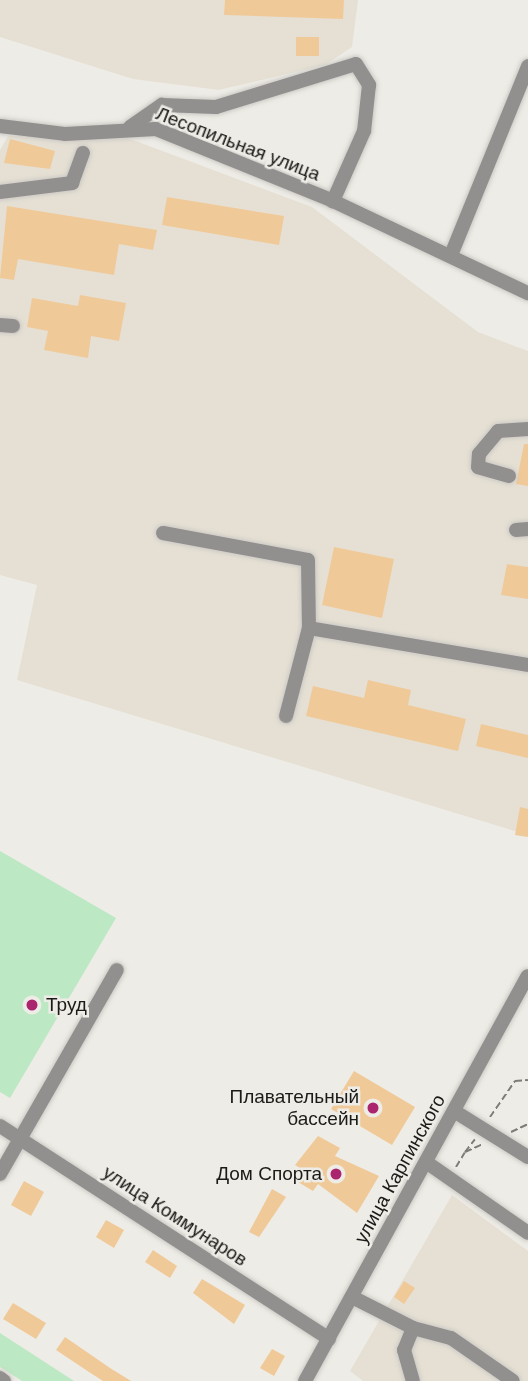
<!DOCTYPE html>
<meta charset="utf-8">
<style>
body{margin:0}
#map{position:relative;width:528px;height:1381px;overflow:hidden;background:#eeece6;font-family:Helvetica,sans-serif}
div>[style]{position:absolute}
.built>*{inset:0;background:#e6e0d4}
.green>*{inset:0;background:#bce8c4}
.building>*{inset:0;background:#f0c998}
.path>*{height:2px;margin-top:-1px;transform-origin:0;background:repeating-linear-gradient(90deg,#7e7c79 0 7px,transparent 0 10.5px)}
.roads{filter:drop-shadow(0 0 2px #cccac5) drop-shadow(0 0 2px #cccac5)}
.minor>*{height:14px;margin:-7px;padding:0 7px;transform-origin:7px;border-radius:7px;background:#928f8f}
.dots>*{width:19px;height:19px;translate:-50% -50%;box-sizing:border-box;border:4px solid #eeece6;border-radius:50%}
span{translate:-50% -50%;white-space:nowrap;text-align:center;line-height:1.15;-webkit-text-stroke:5px #eeece6;paint-order:stroke}
.street-label{font-size:19px;color:#1b1a18}
.poi-label{font-size:19px;color:#1b1a18}
.left{translate:0 -50%;text-align:left}
.right{translate:-100% -50%;text-align:right}
</style>
<div id="map">
<div class="built">
<i style="clip-path:polygon(0 0,358px 0,352px 47px,325px 65px,219px 90px,133px 79px,0 37px)"></i>
<i style="clip-path:polygon(8px 136px,125px 137px,312px 207px,478px 332px,528px 351px,528px 835px,17px 680px,37px 585px,0 575px,0 150px)"></i>
<i style="clip-path:polygon(452px 1195px,528px 1251px,528px 1381px,363px 1381px,350px 1371px)"></i>
</div>
<div class="green">
<i style="clip-path:polygon(0 851px,116px 918px,10px 1098px,0 1092px)"></i>
<i style="clip-path:polygon(0 1333px,74px 1381px,22px 1381px,0 1367px)"></i>
</div>
<div class="building">
<i style="clip-path:polygon(225px 0,344px 0,343px 19px,224px 15px)"></i>
<i style="clip-path:polygon(296px 37px,319px 37px,319px 56px,296px 56px)"></i>
<i style="clip-path:polygon(10px 139px,55px 151px,50px 169px,4px 163px)"></i>
<i style="clip-path:polygon(167px 197px,284px 216px,279px 245px,162px 225px)"></i>
<i style="clip-path:polygon(7px 206px,157px 230px,153px 250px,119px 244px,114px 275px,18px 259px,14px 280px,0 278px)"></i>
<i style="clip-path:polygon(80px 295px,126px 303px,119px 341px,91px 336px,88px 358px,44px 350px,48px 331px,27px 327px,32px 298px,78px 306px)"></i>
<i style="clip-path:polygon(524px 444px,528px 444px,528px 486px,516px 484px)"></i>
<i style="clip-path:polygon(334px 547px,394px 559px,382px 618px,322px 605px)"></i>
<i style="clip-path:polygon(507px 564px,528px 567px,528px 599px,501px 595px)"></i>
<i style="clip-path:polygon(368px 680px,411px 690px,408px 705px,466px 719px,458px 751px,306px 716px,313px 686px,364px 698px)"></i>
<i style="clip-path:polygon(481px 724px,528px 735px,528px 758px,476px 746px)"></i>
<i style="clip-path:polygon(520px 807px,528px 809px,528px 837px,515px 835px)"></i>
<i style="clip-path:polygon(354px 1071px,415px 1107px,392px 1145px,331px 1109px)"></i>
<i style="clip-path:polygon(318px 1136px,340px 1148px,335px 1156px,379px 1176px,357px 1213px,318px 1184px,313px 1191px,293px 1179px,300px 1168px,295px 1165px)"></i>
<i style="clip-path:polygon(24px 1181px,44px 1192px,31px 1216px,11px 1205px)"></i>
<i style="clip-path:polygon(272px 1189px,286px 1197px,259px 1237px,249px 1232px)"></i>
<i style="clip-path:polygon(106px 1220px,124px 1230px,114px 1248px,96px 1237px)"></i>
<i style="clip-path:polygon(153px 1250px,177px 1266px,170px 1278px,145px 1262px)"></i>
<i style="clip-path:polygon(202px 1279px,245px 1305px,234px 1324px,193px 1293px)"></i>
<i style="clip-path:polygon(404px 1281px,415px 1288px,404px 1304px,394px 1297px)"></i>
<i style="clip-path:polygon(13px 1303px,46px 1323px,36px 1339px,3px 1319px)"></i>
<i style="clip-path:polygon(65px 1337px,110px 1368px,131px 1381px,103px 1381px,89px 1372px,56px 1350px)"></i>
<i style="clip-path:polygon(272px 1349px,285px 1356px,274px 1376px,260px 1368px)"></i>
</div>
<div class="path">
<i style="left:490px;top:1117px;width:44px;rotate:-55.2deg"></i>
<i style="left:515px;top:1081px;width:13px;rotate:-4deg"></i>
<i style="left:511px;top:1132px;width:19px;rotate:-25deg"></i>
<i style="left:465px;top:1152px;width:16px;rotate:-52deg"></i>
<i style="left:456px;top:1167px;width:17px;rotate:-59deg"></i>
<i style="left:465px;top:1152px;width:20px;rotate:-24deg"></i>
</div>
<div class="roads">
<div class="minor">
<i style="left:0;top:126px;width:65px;rotate:7deg"></i>
<i style="left:65px;top:134px;width:91px;rotate:-3.1deg"></i>
<i style="left:156px;top:129px;width:191px;rotate:22.1deg"></i>
<i style="left:333px;top:201px;width:216px;rotate:25.3deg"></i>
<i style="left:130px;top:127px;width:39px;rotate:-35deg"></i>
<i style="left:162px;top:105px;width:54px;rotate:2.1deg"></i>
<i style="left:216px;top:107px;width:146px;rotate:-17.1deg"></i>
<i style="left:356px;top:64px;width:25px;rotate:58deg"></i>
<i style="left:369px;top:85px;width:46px;rotate:96.2deg"></i>
<i style="left:364px;top:131px;width:77px;rotate:113.9deg"></i>
<i style="left:0;top:192px;width:73px;rotate:-7.1deg"></i>
<i style="left:72px;top:183px;width:32px;rotate:-70deg"></i>
<i style="left:451px;top:255px;width:204px;rotate:-67.8deg"></i>
<i style="left:0;top:325px;width:13px;rotate:4deg"></i>
<i style="left:509px;top:476px;width:32px;rotate:-164deg"></i>
<i style="left:478px;top:467px;width:13px;rotate:-86deg"></i>
<i style="left:479px;top:454px;width:30px;rotate:-50deg"></i>
<i style="left:498px;top:431px;width:30px;rotate:-4deg"></i>
<i style="left:516px;top:530px;width:12px;rotate:-5deg"></i>
<i style="left:163px;top:533px;width:147px;rotate:10.5deg"></i>
<i style="left:308px;top:560px;width:68px;rotate:89.2deg"></i>
<i style="left:286px;top:716px;width:91px;rotate:-75.4deg"></i>
<i style="left:309px;top:628px;width:222px;rotate:9.6deg"></i>
<i style="left:454px;top:1111px;width:87px;rotate:31.9deg"></i>
<i style="left:0;top:1126px;width:392px;rotate:32.9deg"></i>
<i style="left:426px;top:1162px;width:124px;rotate:34.8deg"></i>
<i style="left:0;top:1174px;width:235px;rotate:-60.2deg"></i>
<i style="left:352px;top:1297px;width:68px;rotate:26.9deg"></i>
<i style="left:413px;top:1328px;width:24px;rotate:112deg"></i>
<i style="left:404px;top:1350px;width:32px;rotate:74deg"></i>
<i style="left:413px;top:1328px;width:39px;rotate:15deg"></i>
<i style="left:451px;top:1338px;width:75px;rotate:34.7deg"></i>
<i style="left:0;top:1378px;width:5px;rotate:37deg"></i>
<i style="left:305px;top:1381px;width:462px;rotate:-61.2deg"></i>
</div>
</div>
<div class="dots">
<i style="left:32px;top:1005px;background:#aa256e"></i>
<i style="left:373px;top:1108px;background:#aa256e"></i>
<i style="left:336px;top:1174px;background:#aa256e"></i>
</div>
<div class="street-label">
<span style="left:238px;top:144px;rotate:21deg">Лесопильная улица</span>
<span style="left:400px;top:1169px;rotate:-61deg">улица Карпинского</span>
<span style="left:175px;top:1216px;rotate:33deg">улица Коммунаров</span>
</div>
<div class="poi-label">
<span class="left" style="left:46px;top:1005px">Труд</span>
<span class="right" style="left:359px;top:1108px">Плавательный<br>бассейн</span>
<span class="right" style="left:322px;top:1174px">Дом Спорта</span>
</div>
</div>
